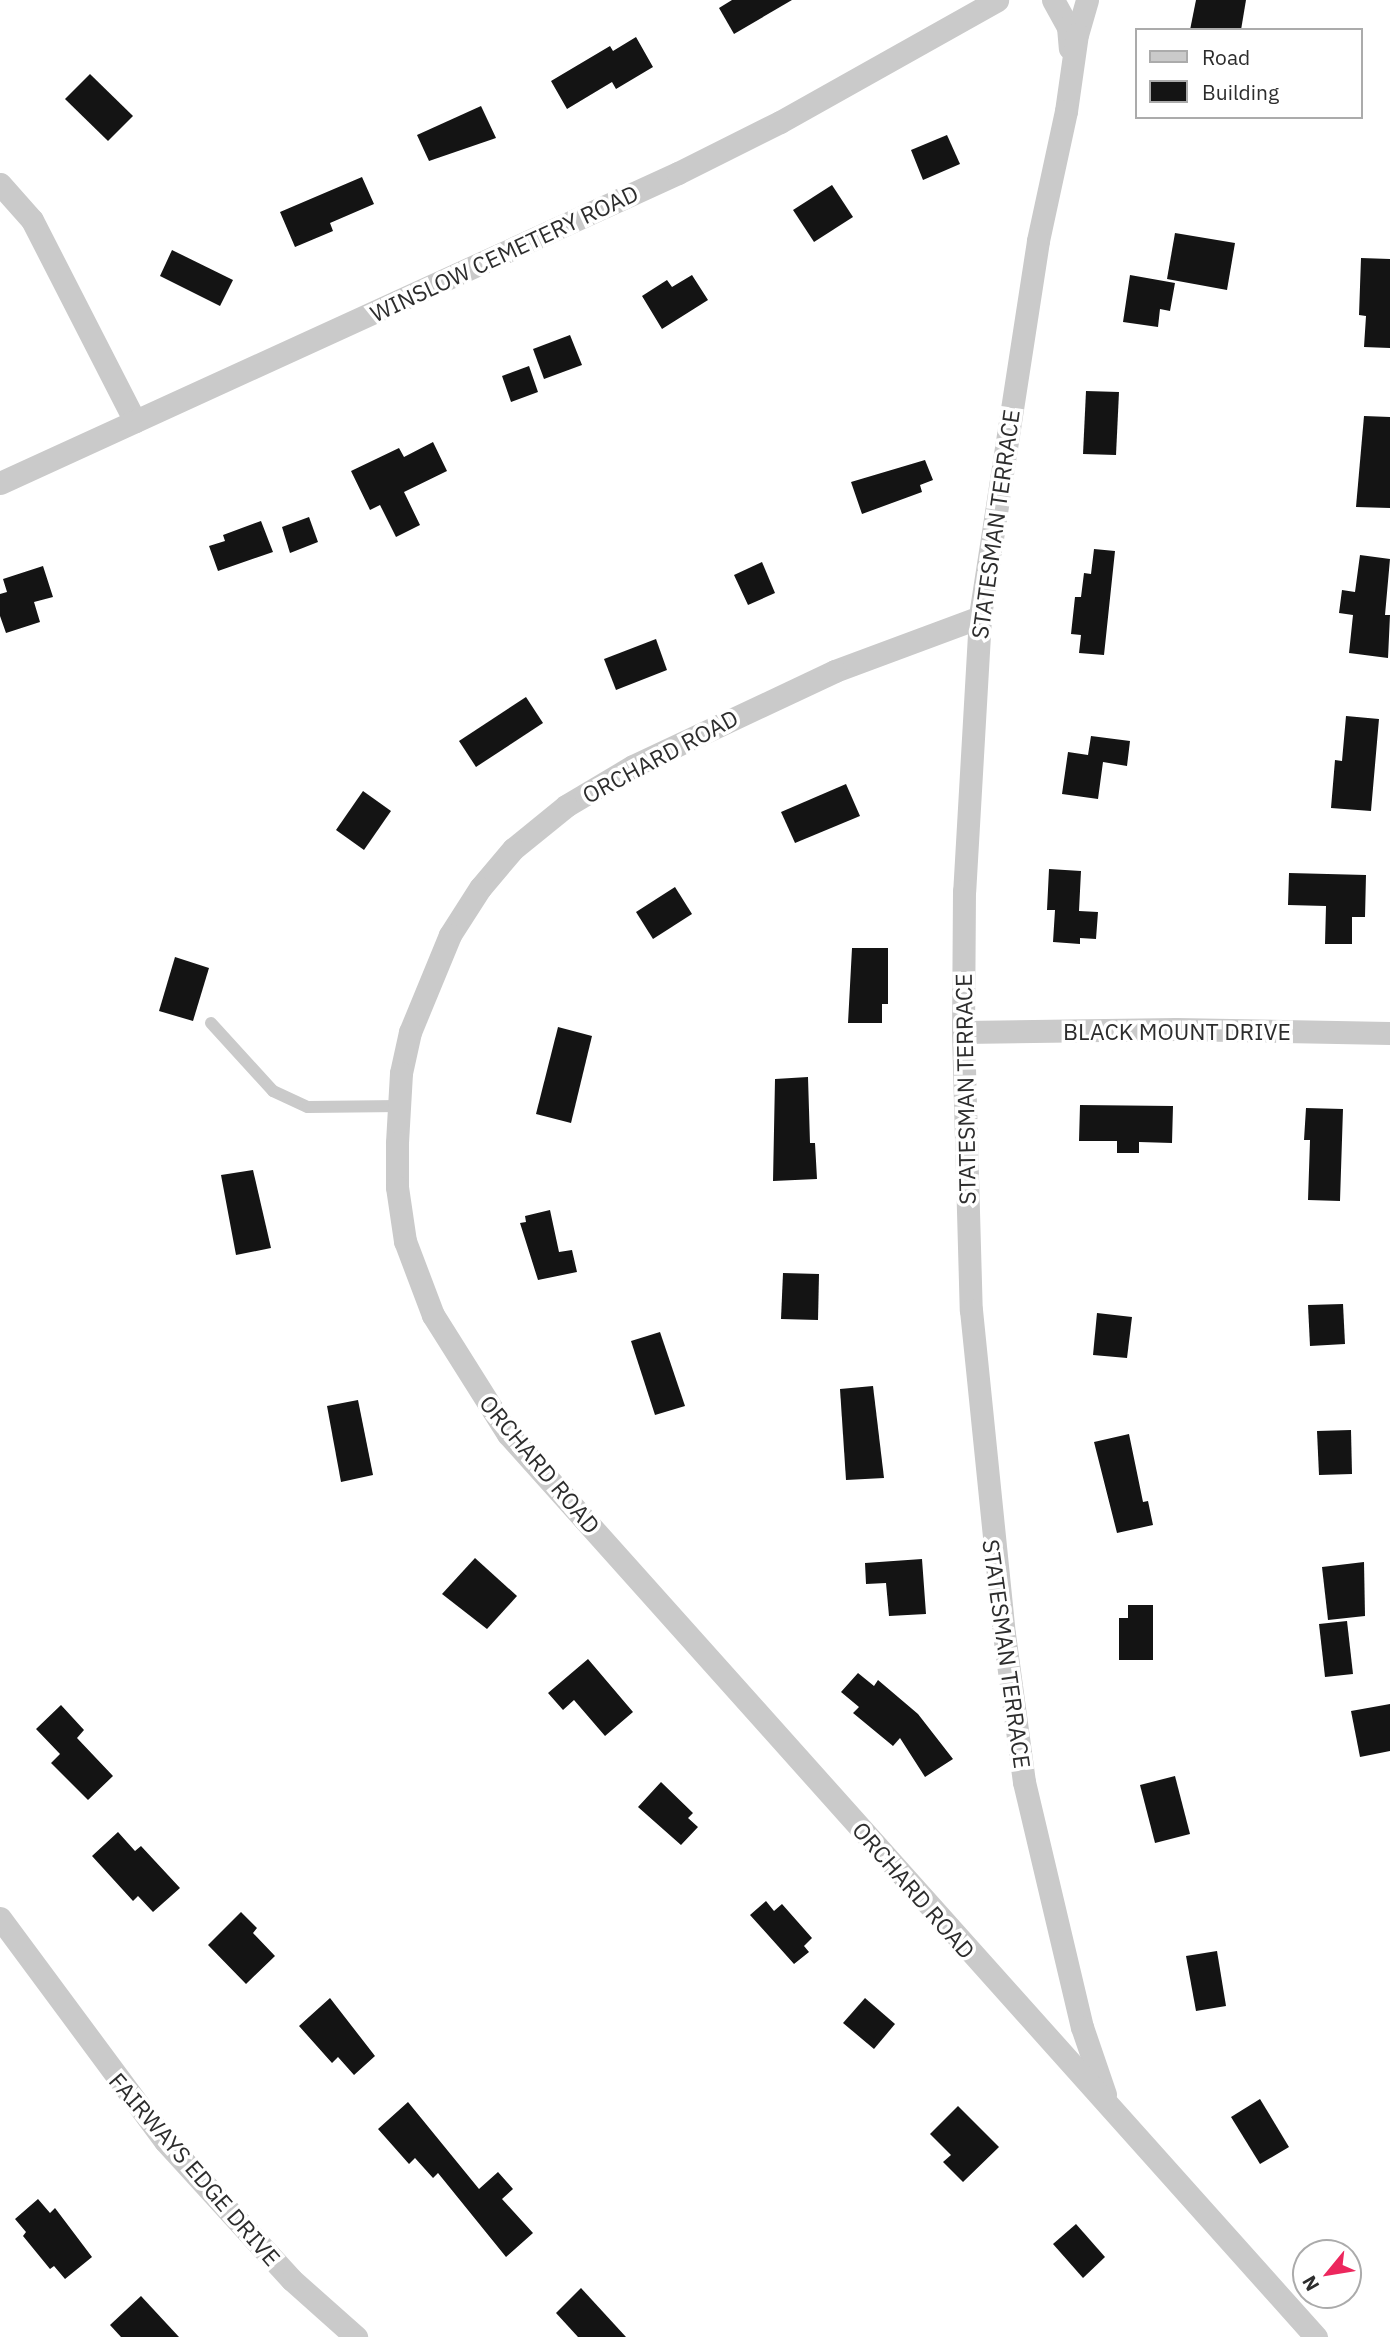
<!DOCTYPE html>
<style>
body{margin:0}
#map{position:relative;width:1390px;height:2337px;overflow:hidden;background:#fff;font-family:"IBM Plex Sans",sans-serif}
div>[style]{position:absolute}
.building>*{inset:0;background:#141414}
.lane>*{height:12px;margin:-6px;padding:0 6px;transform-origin:6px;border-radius:6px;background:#cacaca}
.street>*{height:23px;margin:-11.5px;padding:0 11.5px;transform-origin:11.5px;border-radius:11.5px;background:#cacaca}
span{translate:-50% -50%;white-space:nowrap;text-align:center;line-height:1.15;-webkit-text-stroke:7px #fff;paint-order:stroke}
.street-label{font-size:23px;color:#2d2d2d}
.legend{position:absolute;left:1135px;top:28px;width:228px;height:91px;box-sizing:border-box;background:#fff;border:2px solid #ababab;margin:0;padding:9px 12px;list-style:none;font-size:21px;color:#2d2d2d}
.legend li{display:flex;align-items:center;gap:14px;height:35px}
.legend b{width:35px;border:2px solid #ababab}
.north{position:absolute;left:1292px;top:2239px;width:70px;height:70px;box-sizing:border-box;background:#fff;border:2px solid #ababab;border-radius:50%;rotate:240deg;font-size:19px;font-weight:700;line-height:28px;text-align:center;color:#2d2d2d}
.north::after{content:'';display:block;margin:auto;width:24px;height:32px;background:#ec275d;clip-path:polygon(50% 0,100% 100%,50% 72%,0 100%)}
</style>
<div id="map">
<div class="building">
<i style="clip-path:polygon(732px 0,792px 0,734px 34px,719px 8px)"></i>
<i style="clip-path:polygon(1196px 0,1246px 0,1241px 30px,1190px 30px)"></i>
<i style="clip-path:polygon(636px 37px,653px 67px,616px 89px,612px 82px,567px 109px,551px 81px,610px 46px,613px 51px)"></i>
<i style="clip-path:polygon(90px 74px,133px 116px,108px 141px,65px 99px)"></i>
<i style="clip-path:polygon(481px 106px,496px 138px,429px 161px,417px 135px)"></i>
<i style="clip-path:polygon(947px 135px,960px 164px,923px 180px,911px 150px)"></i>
<i style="clip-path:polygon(362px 177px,374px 204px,330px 223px,333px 231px,295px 247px,280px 212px)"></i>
<i style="clip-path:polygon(832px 185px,853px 217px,814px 242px,793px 210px)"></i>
<i style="clip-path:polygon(1175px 233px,1235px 243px,1227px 290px,1167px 279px)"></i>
<i style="clip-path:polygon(172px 250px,233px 280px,220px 306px,160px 276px)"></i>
<i style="clip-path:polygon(1361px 258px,1390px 259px,1390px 348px,1364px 347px,1366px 316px,1359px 315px)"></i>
<i style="clip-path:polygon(692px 275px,708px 300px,662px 329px,642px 296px,667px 280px,672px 287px)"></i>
<i style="clip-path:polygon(1130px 275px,1175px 283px,1170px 311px,1160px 309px,1158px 327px,1123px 322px)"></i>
<i style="clip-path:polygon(570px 335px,582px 365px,544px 379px,533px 349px)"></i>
<i style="clip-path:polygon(529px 366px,538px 392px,511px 402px,502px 376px)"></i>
<i style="clip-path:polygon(1086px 391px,1119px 392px,1116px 455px,1083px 454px)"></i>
<i style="clip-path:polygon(1364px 416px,1390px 417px,1390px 508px,1356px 507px)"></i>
<i style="clip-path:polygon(433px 442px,447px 471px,404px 492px,420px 525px,396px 537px,380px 505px,370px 510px,351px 471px,399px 448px,404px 457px)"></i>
<i style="clip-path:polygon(925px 460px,933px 480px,920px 485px,922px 492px,862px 514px,851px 482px)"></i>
<i style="clip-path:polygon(309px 517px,318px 542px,290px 553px,282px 527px)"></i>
<i style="clip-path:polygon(261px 521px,273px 552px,218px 571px,209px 546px,225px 541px,223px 535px)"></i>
<i style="clip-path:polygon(1094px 549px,1115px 551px,1104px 655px,1079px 653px,1081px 635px,1071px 634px,1075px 597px,1081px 597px,1084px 573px,1091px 574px)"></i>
<i style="clip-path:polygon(1360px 555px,1390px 559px,1385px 615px,1390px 615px,1388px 658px,1349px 653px,1353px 615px,1339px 613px,1342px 590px,1355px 592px)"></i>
<i style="clip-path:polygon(762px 562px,775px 593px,748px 605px,734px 575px)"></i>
<i style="clip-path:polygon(43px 566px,53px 597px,34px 602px,40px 622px,6px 633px,0 616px,0 594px,7px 592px,3px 579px)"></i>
<i style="clip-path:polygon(656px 639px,667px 670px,616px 690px,604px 659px)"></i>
<i style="clip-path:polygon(526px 697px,543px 723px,476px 767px,459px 741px)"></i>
<i style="clip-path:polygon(1346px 716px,1379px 719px,1371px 811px,1331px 808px,1335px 760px,1342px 761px)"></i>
<i style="clip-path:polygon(1091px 736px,1130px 741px,1127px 766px,1103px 762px,1098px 799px,1062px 794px,1068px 752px,1088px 755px)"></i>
<i style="clip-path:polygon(846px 784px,860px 816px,795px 843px,781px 812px)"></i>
<i style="clip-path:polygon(363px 791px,391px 811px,364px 850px,336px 830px)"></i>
<i style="clip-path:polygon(1049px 869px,1081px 871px,1079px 911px,1098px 912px,1096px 939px,1080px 938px,1080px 944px,1053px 942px,1055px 910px,1047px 910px)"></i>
<i style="clip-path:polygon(1289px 873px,1366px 875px,1365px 917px,1352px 917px,1352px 944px,1325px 944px,1326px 906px,1288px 905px)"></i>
<i style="clip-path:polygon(675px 887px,692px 914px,653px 939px,636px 912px)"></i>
<i style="clip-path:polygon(852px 948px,888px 948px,888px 1004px,882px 1004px,882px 1023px,848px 1023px)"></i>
<i style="clip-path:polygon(175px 957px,209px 968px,193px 1021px,159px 1011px)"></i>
<i style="clip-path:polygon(558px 1027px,592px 1036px,571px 1123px,536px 1114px)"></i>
<i style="clip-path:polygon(808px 1077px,810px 1143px,815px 1143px,817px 1179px,773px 1181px,775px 1079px)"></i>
<i style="clip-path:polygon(1080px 1105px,1173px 1106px,1172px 1143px,1139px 1142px,1139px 1153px,1117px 1153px,1117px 1141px,1079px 1141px)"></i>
<i style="clip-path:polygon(1306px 1108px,1343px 1109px,1340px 1201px,1308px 1200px,1310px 1140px,1304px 1140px)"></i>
<i style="clip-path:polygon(253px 1170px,271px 1248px,236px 1255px,221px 1175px)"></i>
<i style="clip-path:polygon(550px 1210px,559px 1252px,572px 1250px,577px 1272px,538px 1280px,520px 1223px,526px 1222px,525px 1216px)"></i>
<i style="clip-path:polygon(783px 1273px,819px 1274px,818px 1320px,781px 1319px)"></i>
<i style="clip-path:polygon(1343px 1304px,1345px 1344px,1310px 1346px,1308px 1305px)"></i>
<i style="clip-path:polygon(1097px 1313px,1132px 1317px,1127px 1358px,1093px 1355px)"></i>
<i style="clip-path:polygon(660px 1332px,685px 1406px,655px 1415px,631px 1341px)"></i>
<i style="clip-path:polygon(873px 1386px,884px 1478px,846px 1480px,840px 1389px)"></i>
<i style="clip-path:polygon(358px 1400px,373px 1475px,341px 1482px,327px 1406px)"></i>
<i style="clip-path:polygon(1351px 1430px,1352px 1474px,1319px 1475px,1317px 1431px)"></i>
<i style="clip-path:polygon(1129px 1434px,1143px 1502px,1148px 1501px,1153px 1525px,1117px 1533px,1094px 1442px)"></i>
<i style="clip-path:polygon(475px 1558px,517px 1596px,487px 1629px,442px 1594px)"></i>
<i style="clip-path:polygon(922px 1559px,926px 1614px,889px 1616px,886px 1583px,866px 1584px,865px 1563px)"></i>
<i style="clip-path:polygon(1364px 1562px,1365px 1616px,1328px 1620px,1322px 1567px)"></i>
<i style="clip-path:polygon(1128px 1605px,1153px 1605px,1153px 1660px,1119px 1660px,1119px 1618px,1128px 1618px)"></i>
<i style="clip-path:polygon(1347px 1621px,1353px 1674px,1325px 1677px,1319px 1624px)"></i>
<i style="clip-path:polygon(588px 1659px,633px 1712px,605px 1736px,574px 1700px,563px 1710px,548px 1693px)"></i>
<i style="clip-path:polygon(858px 1673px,874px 1686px,878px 1680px,918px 1714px,953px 1759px,925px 1777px,900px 1738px,893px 1746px,853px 1713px,859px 1707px,841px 1692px)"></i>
<i style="clip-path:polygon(1390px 1704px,1390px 1751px,1360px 1757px,1351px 1711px)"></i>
<i style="clip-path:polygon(61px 1705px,84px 1730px,77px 1738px,113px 1776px,88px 1800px,51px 1763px,60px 1754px,36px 1729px)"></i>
<i style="clip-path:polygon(1175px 1776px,1190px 1834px,1155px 1843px,1140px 1785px)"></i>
<i style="clip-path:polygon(661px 1782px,693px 1813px,688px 1818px,698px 1827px,681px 1845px,638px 1807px)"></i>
<i style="clip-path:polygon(118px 1832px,135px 1851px,141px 1846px,180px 1888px,153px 1912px,138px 1896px,133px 1901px,92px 1856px)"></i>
<i style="clip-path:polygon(766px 1901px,774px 1911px,782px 1904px,812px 1938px,804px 1946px,809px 1952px,794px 1964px,750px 1915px)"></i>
<i style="clip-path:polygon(241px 1912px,257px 1928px,253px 1933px,275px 1956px,246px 1984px,208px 1945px)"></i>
<i style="clip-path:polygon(1217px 1951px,1226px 2006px,1196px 2011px,1186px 1956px)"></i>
<i style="clip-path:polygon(330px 1998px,375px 2056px,354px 2075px,338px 2057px,332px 2063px,299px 2026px)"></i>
<i style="clip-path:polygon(865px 1998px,895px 2024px,874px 2049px,843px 2023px)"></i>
<i style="clip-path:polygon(1260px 2099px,1289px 2147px,1260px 2164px,1231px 2117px)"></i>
<i style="clip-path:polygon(408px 2102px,479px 2189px,498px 2172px,513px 2189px,502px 2199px,533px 2233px,506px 2257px,438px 2173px,433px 2178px,415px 2158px,409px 2164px,378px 2129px)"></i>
<i style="clip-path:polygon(958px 2106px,999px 2147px,963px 2182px,943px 2162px,951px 2155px,930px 2134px)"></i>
<i style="clip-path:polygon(38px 2199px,50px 2213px,55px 2208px,92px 2257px,65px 2279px,54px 2266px,50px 2269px,23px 2236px,26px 2232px,15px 2219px)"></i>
<i style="clip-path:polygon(1076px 2224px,1105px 2257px,1083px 2278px,1053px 2244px)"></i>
<i style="clip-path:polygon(581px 2288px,626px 2337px,578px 2337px,556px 2313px)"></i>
<i style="clip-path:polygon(141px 2296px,179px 2337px,121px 2337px,110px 2325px)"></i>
</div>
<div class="lane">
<i style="left:211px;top:1023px;width:92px;rotate:47.6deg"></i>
<i style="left:273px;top:1091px;width:38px;rotate:25deg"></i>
<i style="left:308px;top:1107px;width:92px;rotate:-0.6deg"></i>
</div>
<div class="street">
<i style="left:1053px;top:0;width:31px;rotate:61deg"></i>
<i style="left:1068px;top:27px;width:21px;rotate:85deg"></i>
<i style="left:1087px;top:0;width:35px;rotate:106deg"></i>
<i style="left:1077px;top:34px;width:78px;rotate:98.1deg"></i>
<i style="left:1066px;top:111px;width:133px;rotate:102.2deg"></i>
<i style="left:1038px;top:241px;width:380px;rotate:98.8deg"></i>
<i style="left:980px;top:617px;width:274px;rotate:93.3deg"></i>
<i style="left:964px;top:891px;width:141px;rotate:90.4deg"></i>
<i style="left:963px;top:1032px;width:278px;rotate:88.4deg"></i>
<i style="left:971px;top:1310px;width:326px;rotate:84.2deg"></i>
<i style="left:1004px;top:1634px;width:149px;rotate:82.3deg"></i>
<i style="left:1024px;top:1782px;width:252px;rotate:76.7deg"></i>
<i style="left:1082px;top:2027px;width:71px;rotate:71.1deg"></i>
<i style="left:0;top:184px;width:48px;rotate:48.4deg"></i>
<i style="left:32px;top:220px;width:226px;rotate:62.9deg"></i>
<i style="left:0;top:483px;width:746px;rotate:-24.57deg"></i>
<i style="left:678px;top:173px;width:114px;rotate:-26.6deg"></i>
<i style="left:780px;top:122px;width:249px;rotate:-29.3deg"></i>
<i style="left:980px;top:617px;width:155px;rotate:159.6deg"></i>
<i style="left:835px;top:671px;width:223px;rotate:154.8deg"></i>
<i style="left:633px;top:766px;width:78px;rotate:149.2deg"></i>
<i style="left:566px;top:806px;width:68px;rotate:140.9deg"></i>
<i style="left:513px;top:849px;width:51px;rotate:130.2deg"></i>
<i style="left:480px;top:888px;width:56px;rotate:122.6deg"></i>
<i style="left:450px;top:935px;width:105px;rotate:112.4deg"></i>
<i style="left:410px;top:1032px;width:42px;rotate:102.4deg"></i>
<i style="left:401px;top:1073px;width:70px;rotate:93.3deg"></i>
<i style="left:397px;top:1143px;width:44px;rotate:90deg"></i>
<i style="left:397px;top:1187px;width:55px;rotate:81.6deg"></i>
<i style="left:405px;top:1241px;width:79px;rotate:69.3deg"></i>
<i style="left:433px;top:1315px;width:141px;rotate:57.8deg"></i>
<i style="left:508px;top:1434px;width:1212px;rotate:48.18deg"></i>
<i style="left:963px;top:1032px;width:213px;rotate:-0.8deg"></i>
<i style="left:1176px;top:1029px;width:214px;rotate:1.1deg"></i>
<i style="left:0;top:1918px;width:277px;rotate:53.5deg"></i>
<i style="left:165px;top:2141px;width:188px;rotate:47.6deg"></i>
<i style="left:292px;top:2280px;width:86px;rotate:41.7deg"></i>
</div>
<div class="street-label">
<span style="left:504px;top:253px;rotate:-25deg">WINSLOW CEMETERY ROAD</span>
<span style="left:995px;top:524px;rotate:-82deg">STATESMAN TERRACE</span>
<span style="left:660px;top:756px;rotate:-28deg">ORCHARD ROAD</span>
<span style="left:1177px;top:1031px">BLACK MOUNT DRIVE</span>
<span style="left:965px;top:1089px;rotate:-91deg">STATESMAN TERRACE</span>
<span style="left:540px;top:1464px;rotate:50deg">ORCHARD ROAD</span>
<span style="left:1007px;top:1654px;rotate:82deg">STATESMAN TERRACE</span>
<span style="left:914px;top:1890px;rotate:49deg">ORCHARD ROAD</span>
<span style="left:195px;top:2169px;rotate:49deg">FAIRWAYS EDGE DRIVE</span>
</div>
<ul class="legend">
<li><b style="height:9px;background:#cacaca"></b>Road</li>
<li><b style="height:19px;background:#141414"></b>Building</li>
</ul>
<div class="north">N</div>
</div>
